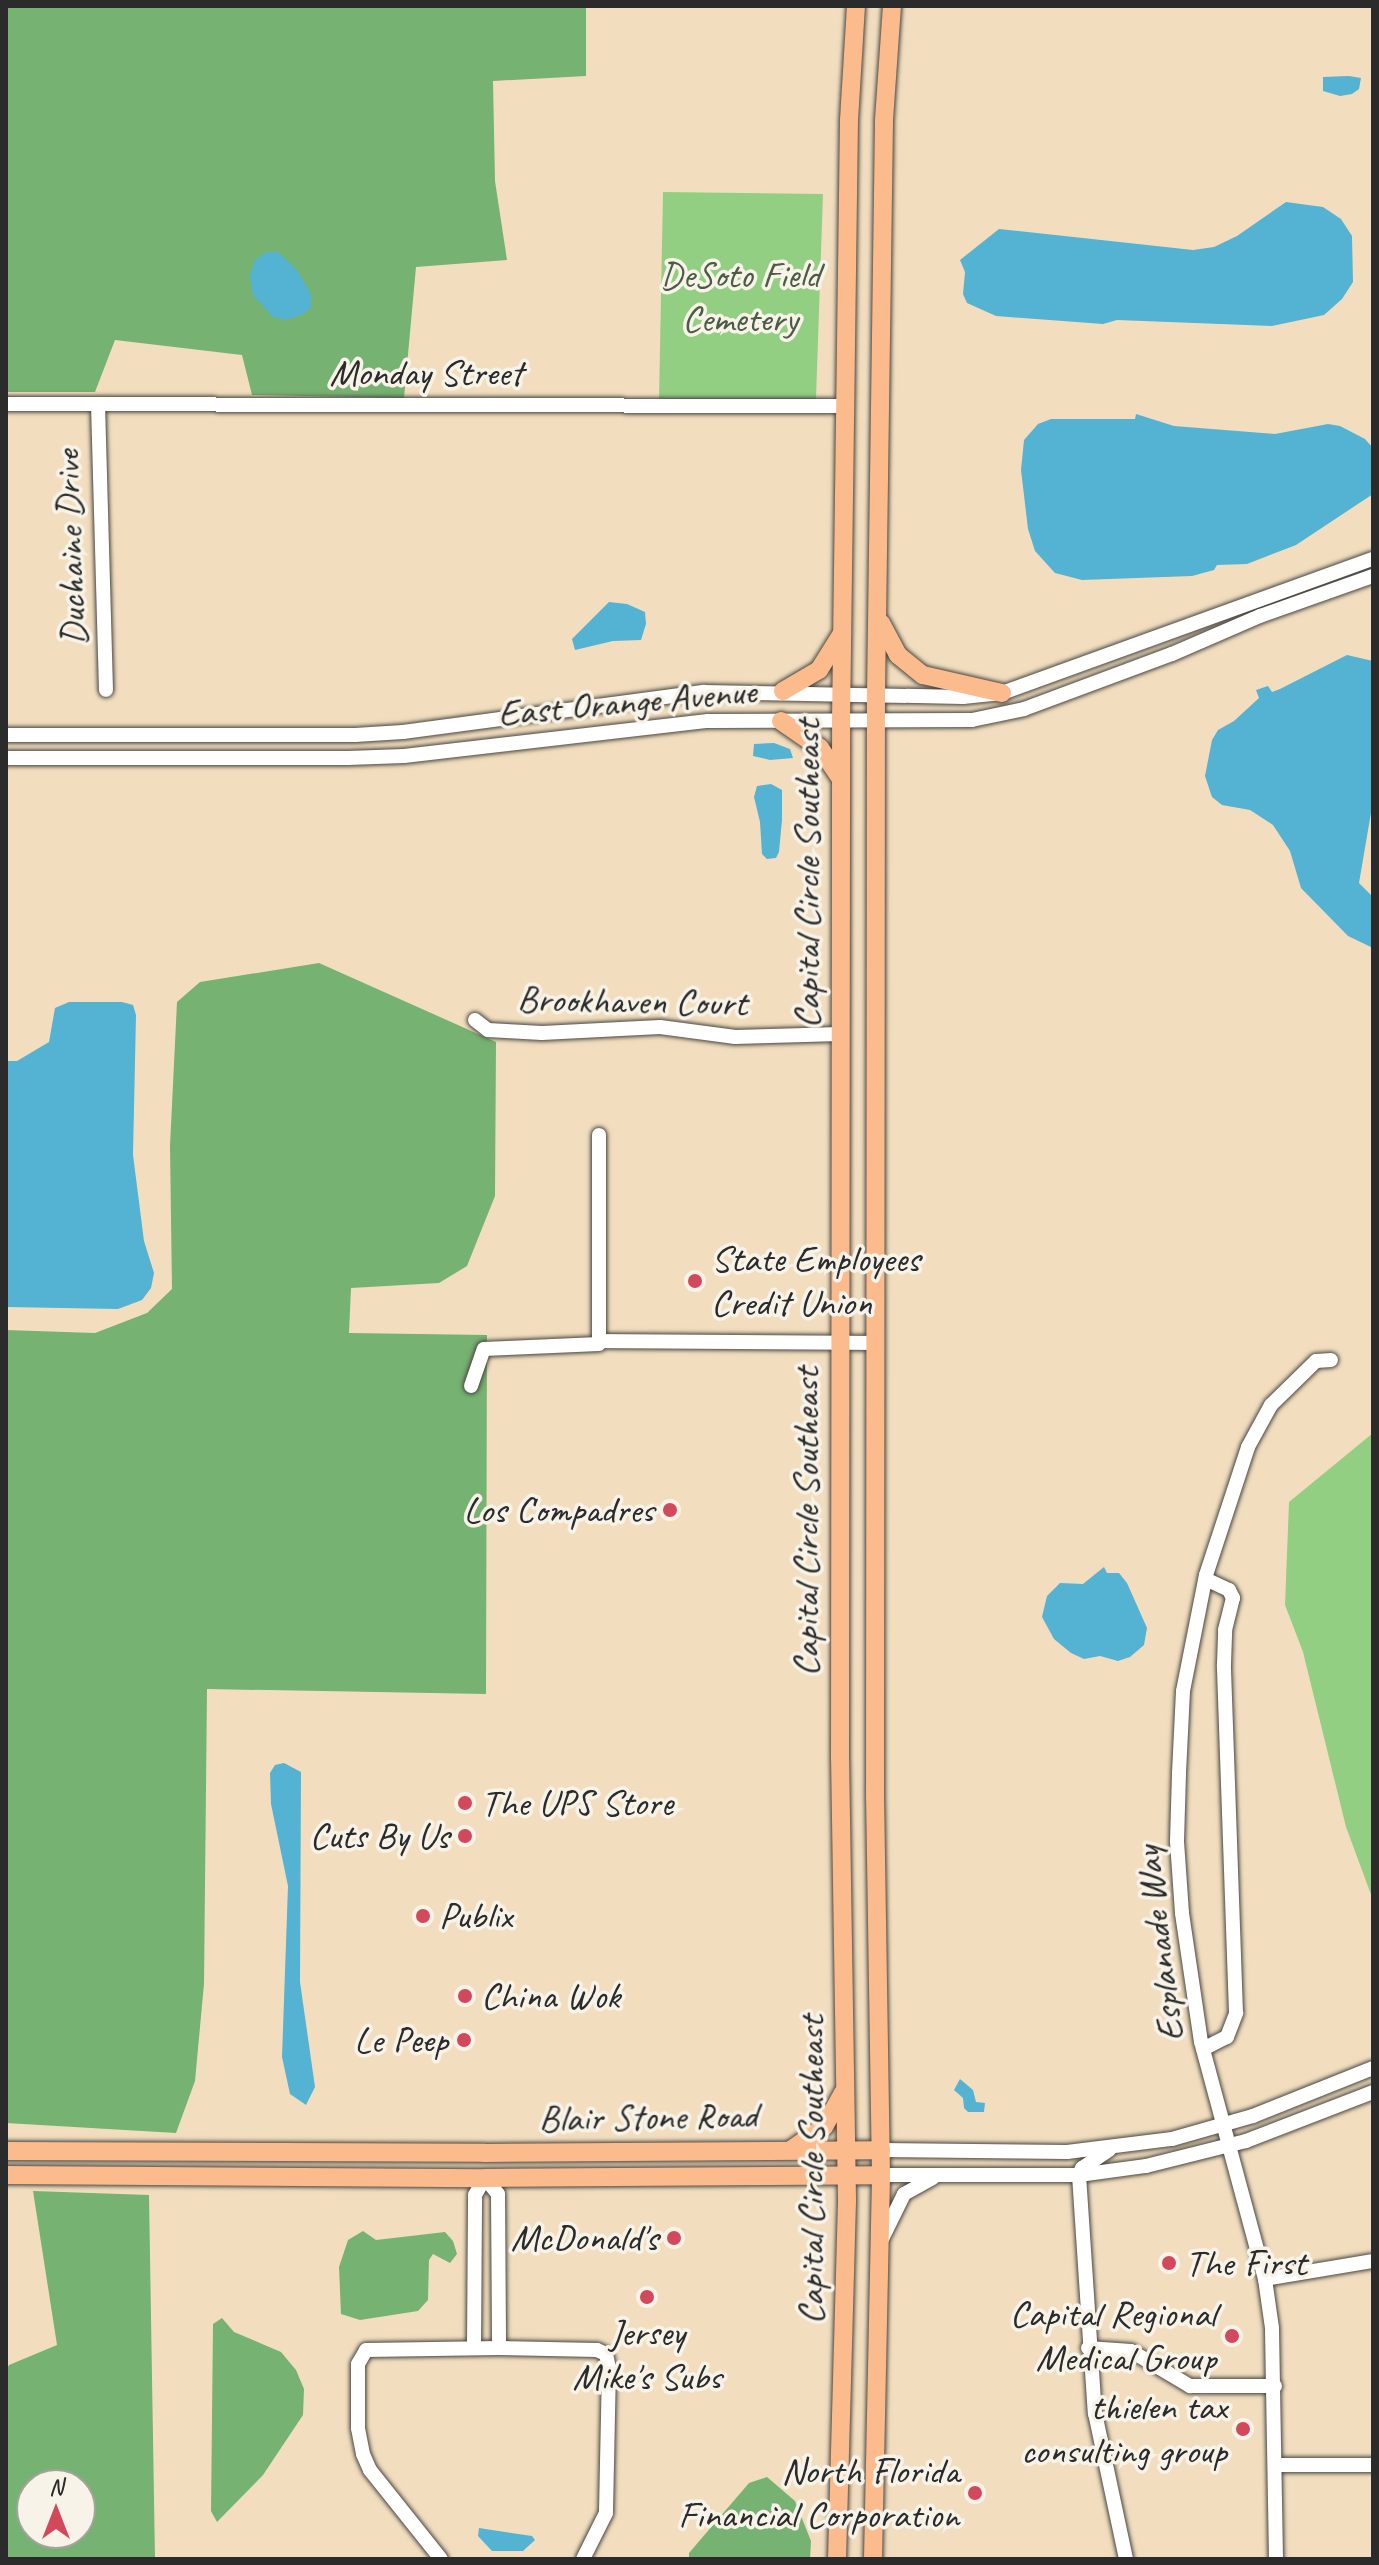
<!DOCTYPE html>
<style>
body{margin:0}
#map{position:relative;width:1379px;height:2565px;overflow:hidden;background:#f2debf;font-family:Caveat,sans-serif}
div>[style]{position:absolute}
.green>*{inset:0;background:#93cf83}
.forest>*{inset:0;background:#76b271}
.water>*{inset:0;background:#54b2d2}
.roads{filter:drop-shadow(0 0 2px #494641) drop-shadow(0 0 2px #494641)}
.minor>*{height:14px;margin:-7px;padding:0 7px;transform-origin:7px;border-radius:7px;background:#fff}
.major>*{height:18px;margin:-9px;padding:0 9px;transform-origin:9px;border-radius:9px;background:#fbbb8d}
.dots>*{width:22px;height:22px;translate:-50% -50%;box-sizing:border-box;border:4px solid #f7f3e8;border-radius:50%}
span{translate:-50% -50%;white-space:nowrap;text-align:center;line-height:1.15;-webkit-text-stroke:7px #f7f3e8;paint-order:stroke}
.park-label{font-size:38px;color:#4a5c45}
.street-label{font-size:38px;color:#2b2b2b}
.poi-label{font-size:38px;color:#2b2b2b}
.left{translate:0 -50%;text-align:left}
.right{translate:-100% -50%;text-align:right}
.frame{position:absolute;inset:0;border:8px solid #2b2b2b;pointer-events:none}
.north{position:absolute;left:16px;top:2469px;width:80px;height:80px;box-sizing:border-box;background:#f7f3e8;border:2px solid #a5a39c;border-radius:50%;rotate:0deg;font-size:22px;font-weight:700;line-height:32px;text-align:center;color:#2b2b2b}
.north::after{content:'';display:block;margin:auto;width:28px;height:36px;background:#d1495b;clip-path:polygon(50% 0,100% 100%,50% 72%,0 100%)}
</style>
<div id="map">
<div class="green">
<i style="clip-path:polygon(663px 192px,823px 194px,816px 399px,659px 400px)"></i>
<i style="clip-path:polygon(1373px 1433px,1373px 1900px,1346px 1827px,1303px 1652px,1285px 1605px,1289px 1502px)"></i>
</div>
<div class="forest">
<i style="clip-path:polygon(6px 6px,586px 6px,586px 76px,493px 81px,495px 181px,507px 260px,416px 267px,404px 398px,252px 395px,242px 355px,115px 340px,95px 392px,6px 392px)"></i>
<i style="clip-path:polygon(319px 963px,496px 1042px,495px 1196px,467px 1266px,439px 1283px,351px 1288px,349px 1333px,487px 1335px,486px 1694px,207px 1689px,204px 1984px,195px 2081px,176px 2133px,6px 2123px,6px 1330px,95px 1333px,147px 1313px,172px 1289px,170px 1146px,177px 1002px,200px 982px)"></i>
<i style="clip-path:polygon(evenodd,33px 2191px,149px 2195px,155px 2559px,6px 2559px,6px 2371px,9px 2365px,57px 2345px,33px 2191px,80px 2485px,80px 2533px,32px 2533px,32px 2485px,80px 2485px)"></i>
<i style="clip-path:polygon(363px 2231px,376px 2240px,445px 2232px,453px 2241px,457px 2254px,450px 2263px,433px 2254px,429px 2260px,428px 2300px,418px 2311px,360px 2320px,341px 2314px,339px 2267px,348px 2240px)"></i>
<i style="clip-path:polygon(222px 2318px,234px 2332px,281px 2352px,296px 2370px,304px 2389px,303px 2415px,263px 2475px,217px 2522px,211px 2511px,213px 2324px)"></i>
<i style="clip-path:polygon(767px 2477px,795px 2501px,811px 2541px,810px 2559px,689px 2559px,689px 2553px,749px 2483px)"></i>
</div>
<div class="water">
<i style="clip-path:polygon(1349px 76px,1361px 78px,1359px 89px,1352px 94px,1340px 96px,1323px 91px,1323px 77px)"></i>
<i style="clip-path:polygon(1286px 202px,1323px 207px,1341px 219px,1352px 236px,1353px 282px,1342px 299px,1324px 315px,1272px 326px,1117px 320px,1103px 324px,996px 316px,967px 303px,963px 294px,965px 272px,960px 260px,999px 229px,1193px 250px,1214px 247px,1237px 236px)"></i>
<i style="clip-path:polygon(267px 252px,278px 252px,297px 270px,311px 294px,311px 308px,301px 315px,286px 320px,273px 317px,253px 295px,250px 276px,255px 260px)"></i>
<i style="clip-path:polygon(1136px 414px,1174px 426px,1275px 434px,1328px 424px,1340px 426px,1365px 439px,1373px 448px,1373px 494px,1296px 545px,1247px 564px,1217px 565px,1214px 570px,1192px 576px,1082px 580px,1055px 573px,1035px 551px,1028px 529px,1021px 470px,1024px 440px,1038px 424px,1051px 419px,1135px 419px)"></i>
<i style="clip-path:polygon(609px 602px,627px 604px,645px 612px,646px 624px,641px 640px,613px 641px,575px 650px,572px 639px)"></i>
<i style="clip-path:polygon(1347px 655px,1373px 661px,1373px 801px,1359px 883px,1373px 897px,1373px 948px,1348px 936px,1301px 888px,1290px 851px,1273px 825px,1250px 810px,1222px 805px,1212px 797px,1205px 776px,1212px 740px,1218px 730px,1234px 721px,1259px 698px,1256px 690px,1268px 686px,1272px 692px,1280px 689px)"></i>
<i style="clip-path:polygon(774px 743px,790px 749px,793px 758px,770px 760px,753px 756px,754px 744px)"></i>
<i style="clip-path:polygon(771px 784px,782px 790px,782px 820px,779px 852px,776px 858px,767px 859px,762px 854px,760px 822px,754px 797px,757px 786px)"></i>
<i style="clip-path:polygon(69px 1002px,122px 1002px,133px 1005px,136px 1015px,133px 1155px,144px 1241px,154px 1273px,151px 1288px,142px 1300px,118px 1309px,6px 1307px,6px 1061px,17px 1061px,49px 1042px,55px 1008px)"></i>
<i style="clip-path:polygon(1104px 1567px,1107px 1573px,1119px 1573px,1127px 1583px,1147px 1628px,1144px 1645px,1130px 1657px,1118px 1661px,1100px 1656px,1084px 1659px,1071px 1653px,1054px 1639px,1042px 1617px,1047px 1596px,1060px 1583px,1083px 1584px)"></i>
<i style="clip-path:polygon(284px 1763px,301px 1772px,300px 1982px,315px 2087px,306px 2105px,290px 2094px,282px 2057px,288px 1886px,271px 1804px,270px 1773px,275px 1765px)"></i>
<i style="clip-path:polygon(960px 2079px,973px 2090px,976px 2102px,985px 2103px,984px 2112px,968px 2112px,964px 2108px,963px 2098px,954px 2090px)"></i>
<i style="clip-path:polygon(479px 2528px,532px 2536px,535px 2540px,523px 2551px,492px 2551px,478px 2536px)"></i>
</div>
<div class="roads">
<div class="minor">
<i style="left:6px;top:404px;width:839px;rotate:0.14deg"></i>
<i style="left:98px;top:404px;width:286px;rotate:88.4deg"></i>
<i style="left:6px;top:735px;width:349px"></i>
<i style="left:355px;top:735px;width:48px;rotate:-3.6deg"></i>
<i style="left:403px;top:732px;width:304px;rotate:-7.6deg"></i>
<i style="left:704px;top:692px;width:259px;rotate:1.1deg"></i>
<i style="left:963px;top:697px;width:39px;rotate:-6deg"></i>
<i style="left:1002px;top:693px;width:394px;rotate:-19.9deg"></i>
<i style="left:6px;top:758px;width:342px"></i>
<i style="left:348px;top:758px;width:56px;rotate:-2deg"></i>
<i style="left:404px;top:756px;width:306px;rotate:-6.6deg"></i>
<i style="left:708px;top:721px;width:264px;rotate:-0.2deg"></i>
<i style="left:972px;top:720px;width:53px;rotate:-11.9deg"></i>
<i style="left:1024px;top:709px;width:158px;rotate:-20.4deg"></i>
<i style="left:1172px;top:654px;width:96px;rotate:-23.4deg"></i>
<i style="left:1260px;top:616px;width:120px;rotate:-19.5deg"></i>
<i style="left:475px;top:1020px;width:16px;rotate:38deg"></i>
<i style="left:488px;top:1030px;width:54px;rotate:3.2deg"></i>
<i style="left:542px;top:1033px;width:118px;rotate:-2.9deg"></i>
<i style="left:660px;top:1027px;width:76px;rotate:7.6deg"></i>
<i style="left:735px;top:1037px;width:105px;rotate:-1.6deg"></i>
<i style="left:599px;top:1135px;width:206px;rotate:90deg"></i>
<i style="left:599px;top:1341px;width:275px;rotate:0.4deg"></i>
<i style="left:471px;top:1386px;width:39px;rotate:-71deg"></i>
<i style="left:484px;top:1349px;width:115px;rotate:-2.5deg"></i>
<i style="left:1203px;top:2049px;width:27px;rotate:-27deg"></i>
<i style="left:1227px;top:2037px;width:26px;rotate:-69deg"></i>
<i style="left:1236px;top:2013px;width:349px;rotate:-92deg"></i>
<i style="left:1224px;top:1664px;width:34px;rotate:-88deg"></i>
<i style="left:1225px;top:1630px;width:33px;rotate:-76deg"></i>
<i style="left:1233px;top:1598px;width:9px;rotate:-117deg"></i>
<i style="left:1229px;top:1590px;width:26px;rotate:-155deg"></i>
<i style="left:881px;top:2150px;width:186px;rotate:0.6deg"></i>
<i style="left:1067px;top:2152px;width:106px;rotate:-7.1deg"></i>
<i style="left:1172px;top:2139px;width:84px;rotate:-15.9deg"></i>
<i style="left:1253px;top:2116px;width:129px;rotate:-21.8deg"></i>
<i style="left:1109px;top:2150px;width:32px;rotate:146deg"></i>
<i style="left:1082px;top:2168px;width:8px;rotate:113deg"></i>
<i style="left:1079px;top:2175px;width:239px;rotate:86.2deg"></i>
<i style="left:1095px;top:2413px;width:149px;rotate:78deg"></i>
<i style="left:881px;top:2175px;width:198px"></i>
<i style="left:1079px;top:2175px;width:68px;rotate:-7.7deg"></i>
<i style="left:1146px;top:2166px;width:103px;rotate:-14deg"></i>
<i style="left:1246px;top:2141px;width:136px;rotate:-21.1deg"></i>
<i style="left:882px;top:2239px;width:50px;rotate:-63.9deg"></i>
<i style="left:904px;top:2194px;width:33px;rotate:-29deg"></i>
<i style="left:1265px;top:2279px;width:109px;rotate:-9.5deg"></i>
<i style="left:474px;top:2348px;width:153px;rotate:-89.6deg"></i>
<i style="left:475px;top:2195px;width:20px;rotate:-60deg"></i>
<i style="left:485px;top:2178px;width:21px;rotate:51deg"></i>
<i style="left:498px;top:2194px;width:154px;rotate:89.6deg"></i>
<i style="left:1088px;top:2348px;width:43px;rotate:4deg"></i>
<i style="left:1131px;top:2351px;width:69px;rotate:30.7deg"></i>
<i style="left:1190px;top:2386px;width:85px"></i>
<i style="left:1276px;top:2465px;width:97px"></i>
<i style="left:441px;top:2559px;width:114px;rotate:-128.6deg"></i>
<i style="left:370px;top:2470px;width:17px;rotate:-114deg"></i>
<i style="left:363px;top:2454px;width:26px;rotate:-101deg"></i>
<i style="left:358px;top:2428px;width:64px;rotate:-90deg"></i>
<i style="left:358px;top:2364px;width:16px;rotate:-60deg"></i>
<i style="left:366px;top:2350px;width:133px;rotate:-0.9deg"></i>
<i style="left:499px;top:2348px;width:98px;rotate:1.2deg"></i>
<i style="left:597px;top:2350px;width:10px;rotate:24deg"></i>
<i style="left:606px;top:2354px;width:14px;rotate:78deg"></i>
<i style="left:609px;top:2368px;width:145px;rotate:91.2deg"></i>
<i style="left:606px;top:2513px;width:51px;rotate:116.6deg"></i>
<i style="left:1276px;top:2559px;width:231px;rotate:-91deg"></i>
<i style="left:1272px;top:2328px;width:49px;rotate:-98.1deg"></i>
<i style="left:1265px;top:2279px;width:245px;rotate:-105.1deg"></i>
<i style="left:1201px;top:2042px;width:130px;rotate:-98.4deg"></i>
<i style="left:1182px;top:1913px;width:72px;rotate:-94deg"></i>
<i style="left:1177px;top:1841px;width:68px;rotate:-88.3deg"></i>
<i style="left:1179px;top:1773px;width:82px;rotate:-87.2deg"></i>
<i style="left:1183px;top:1691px;width:118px;rotate:-78.8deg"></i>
<i style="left:1206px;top:1575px;width:135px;rotate:-71.8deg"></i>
<i style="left:1248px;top:1447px;width:48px;rotate:-61.3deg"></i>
<i style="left:1271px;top:1405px;width:63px;rotate:-44.4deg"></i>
<i style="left:1316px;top:1361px;width:15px;rotate:-4deg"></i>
</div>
<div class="major">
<i style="left:881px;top:623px;width:36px;rotate:62deg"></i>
<i style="left:898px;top:655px;width:32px;rotate:39deg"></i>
<i style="left:923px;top:675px;width:81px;rotate:12.8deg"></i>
<i style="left:783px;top:691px;width:42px;rotate:-30.3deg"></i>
<i style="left:819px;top:670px;width:44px;rotate:-58.1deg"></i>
<i style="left:781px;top:721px;width:47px;rotate:34.7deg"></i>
<i style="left:820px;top:748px;width:37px;rotate:56deg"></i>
<i style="left:792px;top:2149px;width:39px;rotate:-35deg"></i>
<i style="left:824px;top:2127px;width:39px;rotate:-61deg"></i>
<i style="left:6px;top:2151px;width:479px;rotate:0.2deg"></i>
<i style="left:485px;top:2153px;width:396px;rotate:-0.4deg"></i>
<i style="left:6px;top:2175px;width:479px;rotate:0.4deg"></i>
<i style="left:485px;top:2178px;width:396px;rotate:-0.4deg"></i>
<i style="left:837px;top:2559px;width:359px;rotate:-88.4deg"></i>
<i style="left:847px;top:2200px;width:441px;rotate:-90.9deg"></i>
<i style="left:840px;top:1759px;width:1037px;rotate:-89.94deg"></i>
<i style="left:841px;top:722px;width:602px;rotate:-89.24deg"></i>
<i style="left:849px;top:120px;width:114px;rotate:-86.5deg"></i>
<i style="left:873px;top:2559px;width:384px;rotate:-88.8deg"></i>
<i style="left:881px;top:2175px;width:377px;rotate:-90.9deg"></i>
<i style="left:875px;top:1798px;width:1104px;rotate:-89.95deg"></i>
<i style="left:876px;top:694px;width:574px;rotate:-89.2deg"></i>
<i style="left:884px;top:120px;width:114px;rotate:-86deg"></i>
</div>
</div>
<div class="dots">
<i style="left:695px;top:1281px;background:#d1495b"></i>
<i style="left:670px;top:1510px;background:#d1495b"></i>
<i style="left:465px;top:1803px;background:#d1495b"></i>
<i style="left:465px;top:1836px;background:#d1495b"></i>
<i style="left:423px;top:1916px;background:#d1495b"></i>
<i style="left:465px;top:1996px;background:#d1495b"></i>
<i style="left:464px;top:2040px;background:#d1495b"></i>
<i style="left:674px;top:2238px;background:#d1495b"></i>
<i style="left:1169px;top:2263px;background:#d1495b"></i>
<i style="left:647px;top:2297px;background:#d1495b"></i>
<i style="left:1232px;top:2336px;background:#d1495b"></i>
<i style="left:1243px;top:2429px;background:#d1495b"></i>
<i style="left:975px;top:2493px;background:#d1495b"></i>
</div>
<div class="park-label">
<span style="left:740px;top:297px">DeSoto Field<br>Cemetery</span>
</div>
<div class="street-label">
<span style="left:426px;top:373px">Monday Street</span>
<span style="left:70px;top:548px;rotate:-92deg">Duchaine Drive</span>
<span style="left:627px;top:702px;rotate:-5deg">East Orange Avenue</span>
<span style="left:807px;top:874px;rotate:-90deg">Capital Circle Southeast</span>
<span style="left:632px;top:1001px;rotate:1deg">Brookhaven Court</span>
<span style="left:806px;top:1522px;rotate:-90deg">Capital Circle Southeast</span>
<span style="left:1159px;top:1944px;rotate:-97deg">Esplanade Way</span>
<span style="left:648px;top:2117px;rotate:-1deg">Blair Stone Road</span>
<span style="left:811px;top:2170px;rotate:-90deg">Capital Circle Southeast</span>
</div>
<div class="poi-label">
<span class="left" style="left:711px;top:1281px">State Employees<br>Credit Union</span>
<span class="right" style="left:654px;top:1510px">Los Compadres</span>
<span class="left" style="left:481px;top:1803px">The UPS Store</span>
<span class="right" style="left:449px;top:1836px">Cuts By Us</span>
<span class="left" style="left:439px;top:1916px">Publix</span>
<span class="left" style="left:481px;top:1996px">China Wok</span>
<span class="right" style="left:448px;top:2040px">Le Peep</span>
<span class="right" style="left:658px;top:2238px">McDonald's</span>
<span class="left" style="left:1185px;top:2263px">The First</span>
<span class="right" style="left:1216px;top:2336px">Capital Regional<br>Medical Group</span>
<span style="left:647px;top:2355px">Jersey<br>Mike's Subs</span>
<span class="right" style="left:1227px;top:2429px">thielen tax<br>consulting group</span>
<span class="right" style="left:959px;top:2493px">North Florida<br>Financial Corporation</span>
</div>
<div class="frame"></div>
<div class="north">N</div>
</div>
